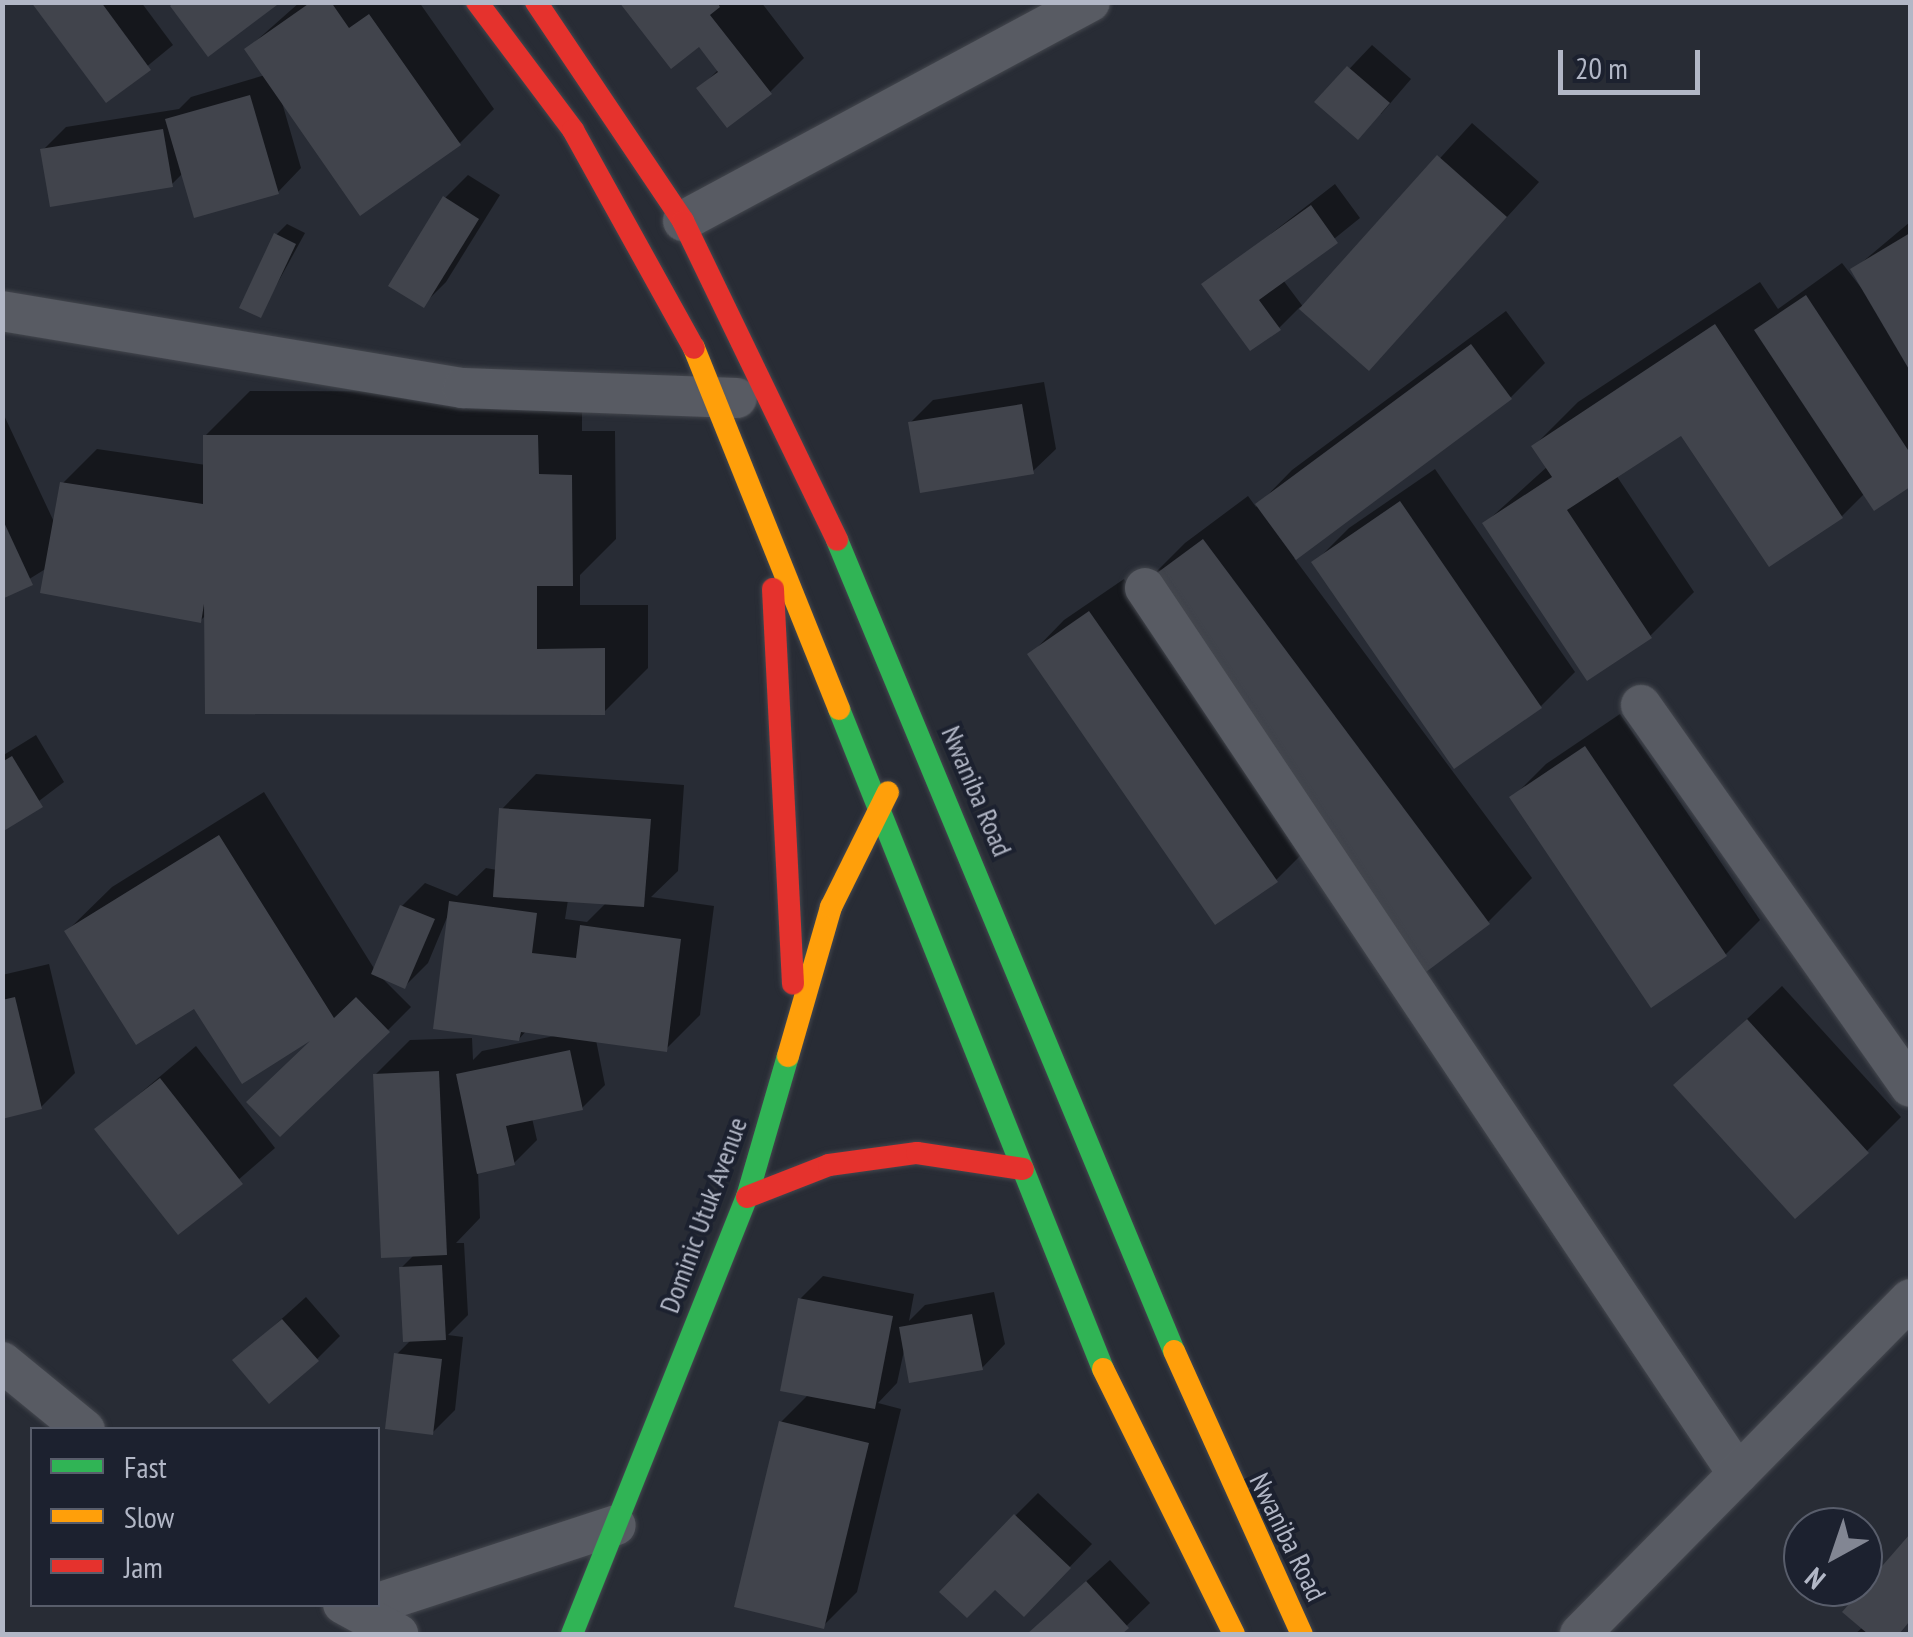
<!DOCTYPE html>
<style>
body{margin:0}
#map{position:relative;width:1913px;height:1637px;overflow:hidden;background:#282c35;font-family:"PT Sans Narrow",sans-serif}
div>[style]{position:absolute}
.shadow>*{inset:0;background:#0007}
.building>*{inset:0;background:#41444c}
.roads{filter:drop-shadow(0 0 2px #44474e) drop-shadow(0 0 2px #44474e)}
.street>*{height:40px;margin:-20px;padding:0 20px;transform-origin:20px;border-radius:20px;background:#585b63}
.fast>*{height:22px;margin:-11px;padding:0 11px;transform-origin:11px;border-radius:11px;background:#30b455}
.slow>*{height:22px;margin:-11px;padding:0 11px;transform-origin:11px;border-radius:11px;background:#ff9f0a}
.jam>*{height:22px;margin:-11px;padding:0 11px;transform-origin:11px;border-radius:11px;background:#e5322d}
span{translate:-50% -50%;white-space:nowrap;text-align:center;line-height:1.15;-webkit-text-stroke:8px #1c212f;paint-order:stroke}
.street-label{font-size:28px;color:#b2b7c6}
.frame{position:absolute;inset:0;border:5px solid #b2b7c6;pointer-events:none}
.legend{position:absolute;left:30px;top:1427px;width:350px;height:180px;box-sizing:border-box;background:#1c212f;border:2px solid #585d6b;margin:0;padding:12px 18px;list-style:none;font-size:30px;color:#b2b7c6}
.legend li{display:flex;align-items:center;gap:20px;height:50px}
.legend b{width:50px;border:2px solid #585d6b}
.north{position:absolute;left:1783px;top:1507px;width:100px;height:100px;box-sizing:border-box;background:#1c212f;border:2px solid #585d6b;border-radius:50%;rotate:220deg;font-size:28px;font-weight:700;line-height:40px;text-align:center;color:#b2b7c6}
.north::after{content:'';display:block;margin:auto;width:35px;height:45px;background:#828693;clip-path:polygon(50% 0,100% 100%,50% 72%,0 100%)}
.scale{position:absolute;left:1558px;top:50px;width:142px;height:45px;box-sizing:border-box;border:5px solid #b2b7c6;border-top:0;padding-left:12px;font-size:30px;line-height:35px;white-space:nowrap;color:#b2b7c6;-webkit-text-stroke:8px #1c212f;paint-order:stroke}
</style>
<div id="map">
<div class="shadow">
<i style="clip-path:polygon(34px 2px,141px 2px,173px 45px,106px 100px)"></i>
<i style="clip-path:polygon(300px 2px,419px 2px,494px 109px,460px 143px,281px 99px,301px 168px,278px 192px,184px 172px,171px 185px,43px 150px,66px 127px,179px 109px,191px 97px,265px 75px,247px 49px)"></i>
<i style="clip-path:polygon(622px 2px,761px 2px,804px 58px,770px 92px,699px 89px,719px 69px,699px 44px)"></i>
<i style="clip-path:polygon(1372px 45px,1411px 79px,1381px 114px,1318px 102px)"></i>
<i style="clip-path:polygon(1472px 123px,1539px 182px,1369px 368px,1300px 307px,1279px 328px,1205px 285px,1335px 184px,1360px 218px,1283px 280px,1304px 308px)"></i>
<i style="clip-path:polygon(468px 175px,500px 195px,446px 282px,423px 305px,445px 198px)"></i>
<i style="clip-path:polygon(1910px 222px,1910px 484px,1874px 508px,1865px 493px,1842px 516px,1681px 432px,1616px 475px,1694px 592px,1650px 636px,1485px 523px,1548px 466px,1534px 446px,1578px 402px,1760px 282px,1778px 309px,1842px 263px,1876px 307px,1854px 269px)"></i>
<i style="clip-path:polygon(287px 224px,305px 233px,260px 315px,276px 235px)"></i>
<i style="clip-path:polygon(1506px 311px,1545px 363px,1511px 397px,1294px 558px,1532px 878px,1488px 922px,1141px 587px,1185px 543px,1248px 496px,1256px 507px,1292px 470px)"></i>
<i style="clip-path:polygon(1044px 382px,1056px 449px,1032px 472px,910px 423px,933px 400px)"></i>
<i style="clip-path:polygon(250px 391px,582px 392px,582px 431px,615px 431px,616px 539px,580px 575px,580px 605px,648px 605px,648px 668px,604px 712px,207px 614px,200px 621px,47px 568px,2px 596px,2px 411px,55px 524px,62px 484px,97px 449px,206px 465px,205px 436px)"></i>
<i style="clip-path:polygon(1435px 469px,1575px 672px,1541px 706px,1315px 562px,1349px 528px)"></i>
<i style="clip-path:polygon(1124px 579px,1310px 846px,1276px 880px,1030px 655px,1064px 620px)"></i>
<i style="clip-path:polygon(1620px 714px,1760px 920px,1726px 954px,1651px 1004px,1512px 798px,1546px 764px)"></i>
<i style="clip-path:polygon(36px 735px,64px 782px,2px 829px,2px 756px)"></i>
<i style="clip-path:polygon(evenodd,536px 774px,684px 785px,678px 871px,651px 897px,714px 906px,700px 1015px,666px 1049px,596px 1040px,605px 1085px,582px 1108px,532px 1118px,537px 1140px,514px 1163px,478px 1171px,480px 1218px,456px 1243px,464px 1243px,468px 1315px,448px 1335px,463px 1337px,455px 1410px,432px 1433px,396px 1355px,411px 1340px,401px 1268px,415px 1254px,375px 1075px,410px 1040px,472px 1038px,473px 1060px,482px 1051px,559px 1035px,527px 1030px,519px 1039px,448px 915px,428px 963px,405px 986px,380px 976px,411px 1007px,388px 1030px,195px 1005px,67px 931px,112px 887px,264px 792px,375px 970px,402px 906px,425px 883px,457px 896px,486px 868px,497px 870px,502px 809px,536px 774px,568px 900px,607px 902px,587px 922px,565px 919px,568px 900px)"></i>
<i style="clip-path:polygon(49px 964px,75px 1073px,41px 1107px,2px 1116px,2px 975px)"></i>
<i style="clip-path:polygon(1782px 986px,1901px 1117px,1867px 1151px,1677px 1085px)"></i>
<i style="clip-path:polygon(196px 1046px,275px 1148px,179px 1231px,98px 1129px)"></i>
<i style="clip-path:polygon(823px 1276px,914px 1294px,909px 1321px,925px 1305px,994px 1292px,1005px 1344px,982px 1368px,905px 1346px,897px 1383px,878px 1403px,901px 1409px,857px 1592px,823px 1626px,781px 1422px,809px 1394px,800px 1299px)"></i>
<i style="clip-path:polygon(306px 1297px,340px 1336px,317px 1359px,236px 1360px)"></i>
<i style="clip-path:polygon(1038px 1493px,1092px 1544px,1024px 1614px,1015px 1516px)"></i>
<i style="clip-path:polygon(1910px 1538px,1910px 1621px,1897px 1634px,1855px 1634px,1863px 1627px,1845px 1611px)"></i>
<i style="clip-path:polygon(1110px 1560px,1150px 1603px,1118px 1634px,1028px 1634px)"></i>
</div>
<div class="building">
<i style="clip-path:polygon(31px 2px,101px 2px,151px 70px,106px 103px)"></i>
<i style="clip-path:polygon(174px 2px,281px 2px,208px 57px,170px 6px)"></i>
<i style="clip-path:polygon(311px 2px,331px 2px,349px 28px,369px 14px,461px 145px,360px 216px,244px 49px)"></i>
<i style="clip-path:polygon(619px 2px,717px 2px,720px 7px,710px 15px,772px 94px,727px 128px,696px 88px,718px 72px,699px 47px,671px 69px)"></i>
<i style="clip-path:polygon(1347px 66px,1390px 103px,1358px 140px,1314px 102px)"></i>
<i style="clip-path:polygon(250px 95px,279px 194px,194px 218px,165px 119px)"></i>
<i style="clip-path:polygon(163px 129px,173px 187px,50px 207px,40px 149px)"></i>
<i style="clip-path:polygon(1437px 155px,1507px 217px,1369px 371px,1299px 309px)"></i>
<i style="clip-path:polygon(443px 196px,479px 219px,424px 308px,388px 286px)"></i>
<i style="clip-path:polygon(1311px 205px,1338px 243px,1259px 300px,1281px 330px,1250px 351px,1201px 284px)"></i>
<i style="clip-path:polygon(274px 233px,296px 244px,261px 318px,239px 308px)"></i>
<i style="clip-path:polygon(1910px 233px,1910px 371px,1850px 269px)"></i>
<i style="clip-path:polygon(1806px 295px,1910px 453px,1910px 487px,1874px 511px,1754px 330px)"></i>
<i style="clip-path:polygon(1715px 324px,1843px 518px,1769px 567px,1681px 436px,1567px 510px,1652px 638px,1587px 681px,1482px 523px,1552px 477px,1531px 446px)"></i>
<i style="clip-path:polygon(1471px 344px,1512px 399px,1296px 560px,1255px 504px)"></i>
<i style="clip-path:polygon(1022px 404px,1034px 474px,920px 493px,908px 422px)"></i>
<i style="clip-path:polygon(203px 435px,538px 435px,539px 474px,572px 475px,573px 586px,537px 586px,537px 649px,605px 648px,605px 715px,205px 714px,204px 604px,201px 623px,40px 593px,60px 482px,203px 504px)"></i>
<i style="clip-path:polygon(1400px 501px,1542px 708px,1454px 769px,1311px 562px)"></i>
<i style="clip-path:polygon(2px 518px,33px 585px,2px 599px)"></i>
<i style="clip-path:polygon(1203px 539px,1490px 924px,1426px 972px,1138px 587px)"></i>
<i style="clip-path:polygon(1089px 611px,1278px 882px,1215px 925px,1027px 654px)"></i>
<i style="clip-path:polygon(1585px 746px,1727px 956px,1651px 1008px,1509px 797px)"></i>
<i style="clip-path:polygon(12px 756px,43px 807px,2px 832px,2px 762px)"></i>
<i style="clip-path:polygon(499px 808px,651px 819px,644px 907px,493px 897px)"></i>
<i style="clip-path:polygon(219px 835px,334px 1018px,356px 997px,390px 1032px,280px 1137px,246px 1102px,310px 1041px,242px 1084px,194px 1009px,136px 1045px,64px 931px)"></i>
<i style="clip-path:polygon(449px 901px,537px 913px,532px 953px,576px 958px,580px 925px,681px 939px,667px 1052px,521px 1032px,519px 1041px,433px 1029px)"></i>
<i style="clip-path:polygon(400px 905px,435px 919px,405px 989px,371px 974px)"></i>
<i style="clip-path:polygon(15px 997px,42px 1109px,2px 1119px,2px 1000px)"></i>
<i style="clip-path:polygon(1747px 1019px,1869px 1153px,1795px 1219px,1673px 1085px)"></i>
<i style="clip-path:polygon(570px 1050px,583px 1110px,506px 1126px,515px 1165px,477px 1174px,456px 1074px)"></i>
<i style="clip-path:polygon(439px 1071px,447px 1255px,381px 1258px,373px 1074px)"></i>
<i style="clip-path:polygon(160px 1078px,243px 1184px,178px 1235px,94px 1129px)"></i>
<i style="clip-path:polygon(442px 1265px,446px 1340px,403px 1342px,399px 1267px)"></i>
<i style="clip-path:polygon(798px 1298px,893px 1316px,875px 1409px,780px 1391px)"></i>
<i style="clip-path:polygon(972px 1314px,983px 1370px,909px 1383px,899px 1327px)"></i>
<i style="clip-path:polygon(282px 1319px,319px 1361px,269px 1404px,232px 1360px)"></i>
<i style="clip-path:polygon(394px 1353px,442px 1359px,433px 1435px,385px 1429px)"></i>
<i style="clip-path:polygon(779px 1421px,869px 1443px,824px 1629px,734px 1607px)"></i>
<i style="clip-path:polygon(1014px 1514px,1071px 1568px,1024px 1617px,995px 1590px,967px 1618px,939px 1592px)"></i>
<i style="clip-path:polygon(1910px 1534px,1910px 1621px,1899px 1634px,1868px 1634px,1842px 1612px)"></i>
<i style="clip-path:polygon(1086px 1581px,1129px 1628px,1122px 1634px,1027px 1634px)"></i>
</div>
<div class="roads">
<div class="street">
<i style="left:683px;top:221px;width:462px;rotate:-28.3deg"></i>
<i style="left:2px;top:311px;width:467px;rotate:9.5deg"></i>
<i style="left:463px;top:388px;width:274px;rotate:2.1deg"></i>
<i style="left:1145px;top:588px;width:1066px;rotate:56.21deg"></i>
<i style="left:1641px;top:705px;width:467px;rotate:54.8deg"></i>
<i style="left:2px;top:1362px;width:107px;rotate:39.3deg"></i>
<i style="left:378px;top:1603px;width:250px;rotate:-18.1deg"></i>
<i style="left:343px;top:1604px;width:63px;rotate:28.6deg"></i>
<i style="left:1580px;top:1634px;width:470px;rotate:-45.4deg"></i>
</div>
<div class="fast">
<i style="left:837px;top:540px;width:878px;rotate:67.44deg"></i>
<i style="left:839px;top:709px;width:711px;rotate:68.2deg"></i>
<i style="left:572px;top:1634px;width:471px;rotate:-68.2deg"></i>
<i style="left:747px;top:1197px;width:147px;rotate:-73.8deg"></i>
</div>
<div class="slow">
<i style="left:694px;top:348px;width:389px;rotate:68.1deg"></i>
<i style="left:788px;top:1056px;width:155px;rotate:-73.9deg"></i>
<i style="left:831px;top:907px;width:128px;rotate:-63.6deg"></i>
<i style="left:1174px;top:1351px;width:311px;rotate:65.7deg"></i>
<i style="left:1103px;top:1369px;width:296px;rotate:63.7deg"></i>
</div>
<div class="jam">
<i style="left:477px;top:2px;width:160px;rotate:53.1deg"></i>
<i style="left:573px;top:130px;width:249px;rotate:61deg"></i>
<i style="left:536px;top:2px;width:264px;rotate:56.1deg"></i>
<i style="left:683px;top:221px;width:354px;rotate:64.2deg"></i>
<i style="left:773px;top:589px;width:395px;rotate:87.1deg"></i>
<i style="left:747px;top:1197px;width:88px;rotate:-21.3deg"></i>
<i style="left:829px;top:1165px;width:89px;rotate:-7.8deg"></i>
<i style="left:917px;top:1153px;width:107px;rotate:8.6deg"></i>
</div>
</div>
<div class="street-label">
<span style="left:977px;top:791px;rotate:67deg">Nwaniba Road</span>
<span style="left:703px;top:1215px;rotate:-70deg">Dominic Utuk Avenue</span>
<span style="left:1288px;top:1537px;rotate:64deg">Nwaniba Road</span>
</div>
<div class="frame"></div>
<ul class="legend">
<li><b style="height:12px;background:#30b455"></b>Fast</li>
<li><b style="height:12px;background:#ff9f0a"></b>Slow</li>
<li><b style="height:12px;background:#e5322d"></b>Jam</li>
</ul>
<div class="north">N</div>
<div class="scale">20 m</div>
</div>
